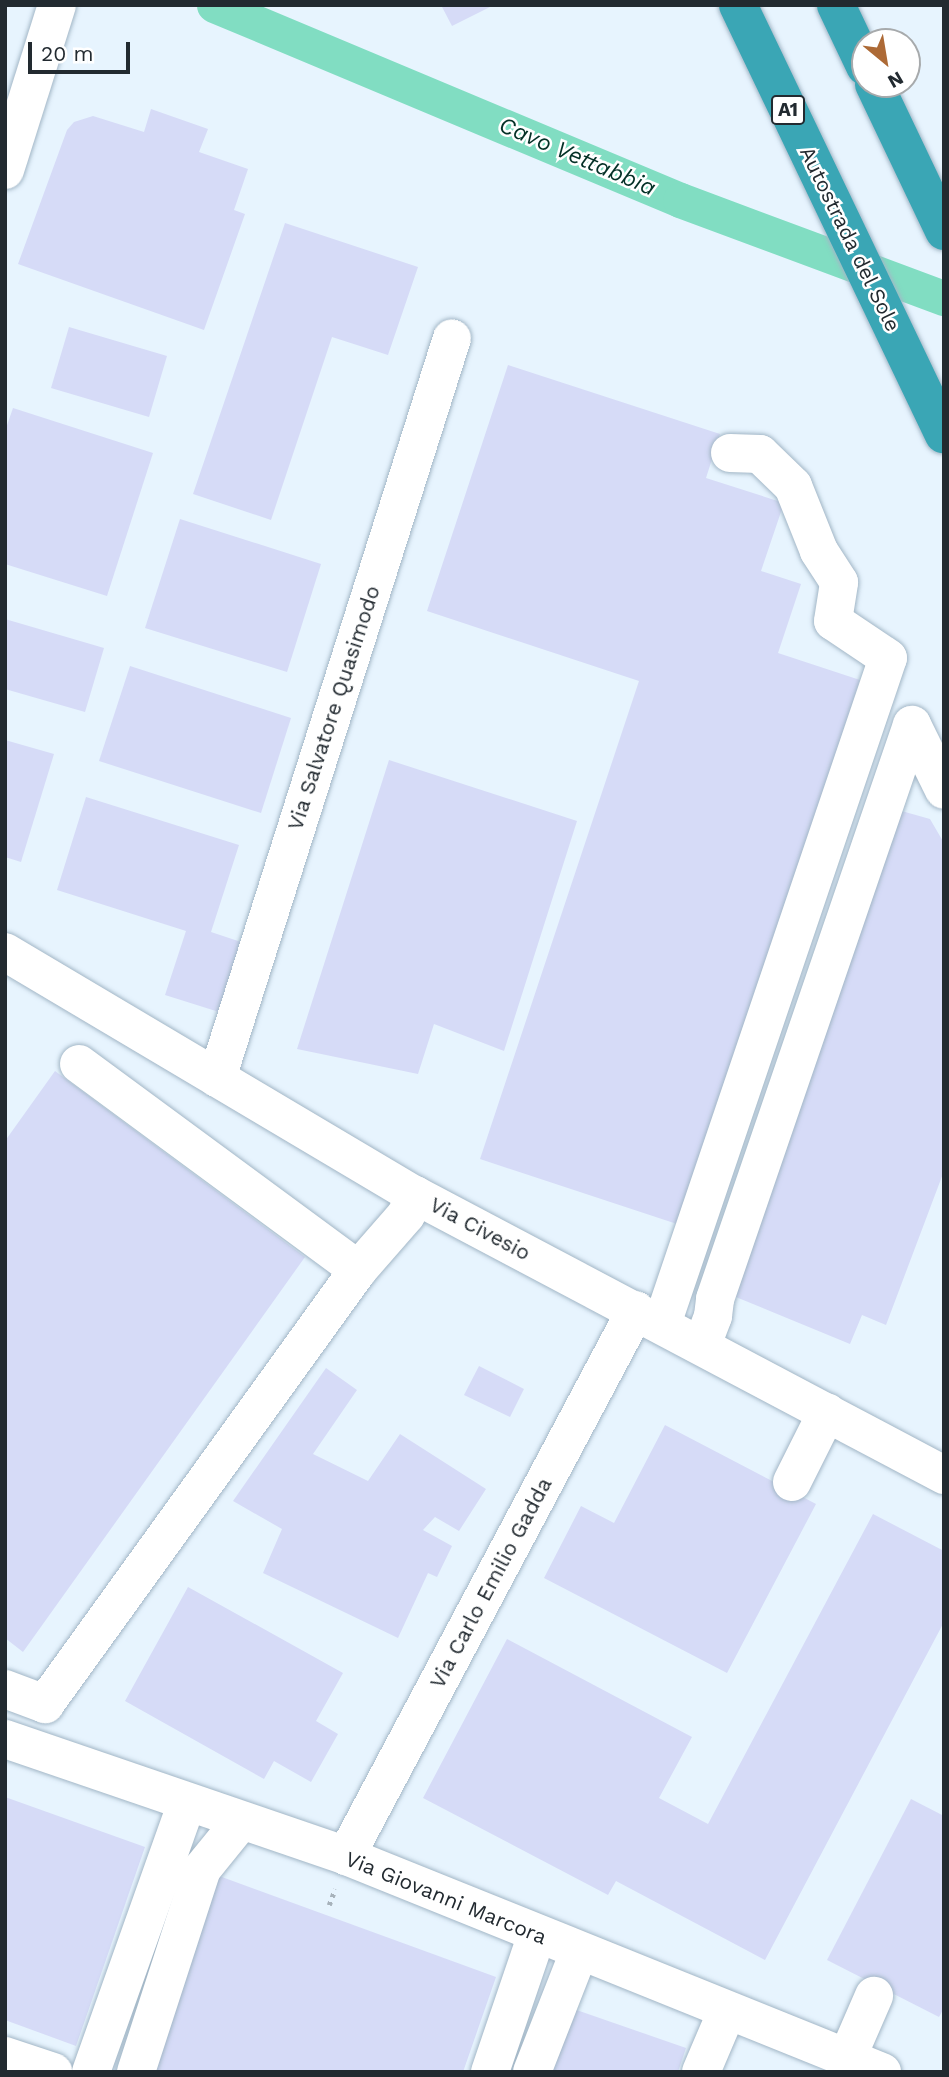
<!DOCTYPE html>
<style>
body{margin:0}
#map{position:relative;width:949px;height:2077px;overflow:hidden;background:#e7f4fe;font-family:"Work Sans",sans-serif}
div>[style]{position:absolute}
.canal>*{height:35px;margin:-17.5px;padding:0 17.5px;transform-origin:17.5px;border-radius:17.5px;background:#81ddc2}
.building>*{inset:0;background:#d6dbf7}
.path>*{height:4.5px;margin-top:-2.25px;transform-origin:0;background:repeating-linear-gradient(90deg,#a7b2bb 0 3.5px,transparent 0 8.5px)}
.roads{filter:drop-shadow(0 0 2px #a2b6c6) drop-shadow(0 0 2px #a2b6c6)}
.minor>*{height:38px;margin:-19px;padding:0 19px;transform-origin:19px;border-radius:19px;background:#fff}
.highway>*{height:38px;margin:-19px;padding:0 19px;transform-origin:19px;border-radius:19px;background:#3aa6b5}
span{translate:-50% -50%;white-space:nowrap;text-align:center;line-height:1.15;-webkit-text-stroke:5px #fff;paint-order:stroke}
.shield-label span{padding:2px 5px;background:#fff;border:2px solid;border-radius:5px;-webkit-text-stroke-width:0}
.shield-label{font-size:19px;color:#222a30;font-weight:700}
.street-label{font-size:21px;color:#222a30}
.water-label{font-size:23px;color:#043127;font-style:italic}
.frame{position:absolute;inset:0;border:7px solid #222a30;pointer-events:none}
.north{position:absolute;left:851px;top:28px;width:70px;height:70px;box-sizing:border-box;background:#fff;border:2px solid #a7aaac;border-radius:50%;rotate:150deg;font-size:19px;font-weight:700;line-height:28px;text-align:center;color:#222a30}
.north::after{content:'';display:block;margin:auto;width:24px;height:32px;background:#ad6a36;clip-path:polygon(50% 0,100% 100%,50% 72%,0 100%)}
.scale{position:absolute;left:28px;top:42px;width:102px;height:32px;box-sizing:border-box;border:4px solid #222a30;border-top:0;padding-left:9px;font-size:21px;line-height:24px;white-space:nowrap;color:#222a30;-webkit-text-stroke:5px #fff;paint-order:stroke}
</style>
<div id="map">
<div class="canal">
<i style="left:214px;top:5px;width:505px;rotate:22.71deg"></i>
<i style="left:680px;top:200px;width:282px;rotate:20.4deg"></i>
</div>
<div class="building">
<i style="clip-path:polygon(441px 5px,494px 5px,452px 26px)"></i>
<i style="clip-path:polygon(151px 109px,208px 129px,199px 152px,248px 169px,234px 210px,245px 214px,204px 330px,18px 264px,67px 130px,74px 122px,93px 116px,144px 132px)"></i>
<i style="clip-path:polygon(285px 223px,418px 267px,388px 355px,332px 337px,271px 520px,193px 494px)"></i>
<i style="clip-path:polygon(69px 327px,167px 356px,149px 417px,51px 388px)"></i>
<i style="clip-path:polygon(508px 365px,720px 434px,706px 478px,784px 503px,761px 571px,801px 584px,778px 653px,860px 680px,680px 1225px,480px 1159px,639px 681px,427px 611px)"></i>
<i style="clip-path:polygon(13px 408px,153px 453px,107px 596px,5px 564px,5px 431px)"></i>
<i style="clip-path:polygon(180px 519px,321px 564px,287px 672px,145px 628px)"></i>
<i style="clip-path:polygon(5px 619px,104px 648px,85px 712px,5px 689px)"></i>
<i style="clip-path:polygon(130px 666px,291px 718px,261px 813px,99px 761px)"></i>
<i style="clip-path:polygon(5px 740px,54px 754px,21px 862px,5px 857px)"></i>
<i style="clip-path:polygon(389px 760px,577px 821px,504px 1051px,434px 1024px,418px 1074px,297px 1049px)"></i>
<i style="clip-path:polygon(86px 797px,239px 845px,211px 932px,241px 942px,219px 1012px,165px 995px,186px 931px,57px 890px)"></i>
<i style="clip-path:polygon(898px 810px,930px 819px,944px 843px,944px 1171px,886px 1325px,862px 1315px,850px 1344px,731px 1295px)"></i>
<i style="clip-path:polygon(55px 1071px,305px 1257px,23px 1652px,5px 1638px,5px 1141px)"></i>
<i style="clip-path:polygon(479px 1366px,524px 1389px,510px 1417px,464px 1395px)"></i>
<i style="clip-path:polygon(326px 1368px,357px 1390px,313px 1454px,368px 1481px,400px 1434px,486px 1489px,459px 1531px,435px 1517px,423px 1530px,452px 1546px,437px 1577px,428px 1573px,398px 1638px,263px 1573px,282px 1529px,233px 1501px)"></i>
<i style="clip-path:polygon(665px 1425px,816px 1504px,727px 1673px,544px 1578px,581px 1506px,614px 1523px)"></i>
<i style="clip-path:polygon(873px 1514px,944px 1551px,944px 1622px,765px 1960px,616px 1881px,608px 1895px,423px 1798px,507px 1639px,692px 1737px,659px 1798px,708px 1824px)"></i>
<i style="clip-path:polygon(188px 1587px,343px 1673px,316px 1721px,338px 1734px,311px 1782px,274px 1761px,264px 1779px,125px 1701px)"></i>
<i style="clip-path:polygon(5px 1797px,145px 1847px,76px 2046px,5px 2020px)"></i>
<i style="clip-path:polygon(911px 1799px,944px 1816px,944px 2008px,939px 2017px,827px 1960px)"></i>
<i style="clip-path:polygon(211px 1873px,496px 1977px,463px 2072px,145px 2072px)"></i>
<i style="clip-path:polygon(565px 2006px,686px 2048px,678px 2072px,541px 2072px)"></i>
</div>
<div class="path">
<i style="left:329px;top:1905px;width:17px;rotate:-69deg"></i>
</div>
<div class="roads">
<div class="minor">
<i style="left:5px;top:170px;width:173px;rotate:-72.5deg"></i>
<i style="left:5px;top:952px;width:477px;rotate:30.7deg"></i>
<i style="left:415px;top:1195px;width:599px;rotate:27.89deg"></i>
<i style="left:79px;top:1064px;width:347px;rotate:36.4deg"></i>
<i style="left:358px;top:1270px;width:73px;rotate:-48.9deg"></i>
<i style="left:406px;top:1215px;width:22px;rotate:-66deg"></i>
<i style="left:217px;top:1078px;width:776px;rotate:-72.38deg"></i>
<i style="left:662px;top:1324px;width:703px;rotate:-71.26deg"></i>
<i style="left:888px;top:658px;width:66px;rotate:-146.1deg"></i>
<i style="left:833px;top:621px;width:39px;rotate:-81deg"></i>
<i style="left:839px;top:582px;width:37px;rotate:-123deg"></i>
<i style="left:819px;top:551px;width:70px;rotate:-111.8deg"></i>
<i style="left:793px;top:486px;width:46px;rotate:-135.9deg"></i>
<i style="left:760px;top:454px;width:30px;rotate:-178deg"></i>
<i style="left:702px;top:1345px;width:31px;rotate:-69deg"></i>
<i style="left:713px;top:1316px;width:17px;rotate:-83deg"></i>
<i style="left:715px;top:1299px;width:607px;rotate:-71.06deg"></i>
<i style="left:912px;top:725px;width:72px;rotate:63.8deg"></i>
<i style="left:792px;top:1482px;width:78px;rotate:-63.4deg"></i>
<i style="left:5px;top:1689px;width:43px;rotate:20.6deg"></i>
<i style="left:45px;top:1704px;width:535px;rotate:-54.2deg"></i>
<i style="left:5px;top:1739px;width:361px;rotate:18.9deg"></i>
<i style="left:346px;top:1856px;width:578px;rotate:21.95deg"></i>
<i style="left:346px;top:1856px;width:618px;rotate:-62.03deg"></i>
<i style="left:5px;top:2056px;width:51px;rotate:18.4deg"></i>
<i style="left:847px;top:2058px;width:68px;rotate:-66.5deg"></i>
<i style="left:91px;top:2072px;width:286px;rotate:-70.4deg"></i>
<i style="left:136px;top:2072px;width:213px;rotate:-72deg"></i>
<i style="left:202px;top:1869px;width:62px;rotate:-50.9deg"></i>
<i style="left:490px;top:2072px;width:146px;rotate:-71.2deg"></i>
<i style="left:532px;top:2072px;width:129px;rotate:-68.6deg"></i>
<i style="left:701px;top:2072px;width:66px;rotate:-66.9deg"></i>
</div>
<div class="highway">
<i style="left:738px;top:5px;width:476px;rotate:64.4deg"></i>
<i style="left:836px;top:5px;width:68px;rotate:64.6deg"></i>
<i style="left:874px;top:84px;width:163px;rotate:64.5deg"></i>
</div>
</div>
<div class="shield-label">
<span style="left:788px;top:110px">A1</span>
</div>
<div class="street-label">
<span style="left:850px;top:239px;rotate:64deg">Autostrada del Sole</span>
<span style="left:334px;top:708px;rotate:-72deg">Via Salvatore Quasimodo</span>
<span style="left:480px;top:1229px;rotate:28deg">Via Civesio</span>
<span style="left:491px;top:1583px;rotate:-62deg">Via Carlo Emilio Gadda</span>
<span style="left:446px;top:1898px;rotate:22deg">Via Giovanni Marcora</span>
</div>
<div class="water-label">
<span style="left:577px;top:157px;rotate:23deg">Cavo Vettabbia</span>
</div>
<div class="frame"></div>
<div class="north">N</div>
<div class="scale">20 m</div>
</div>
